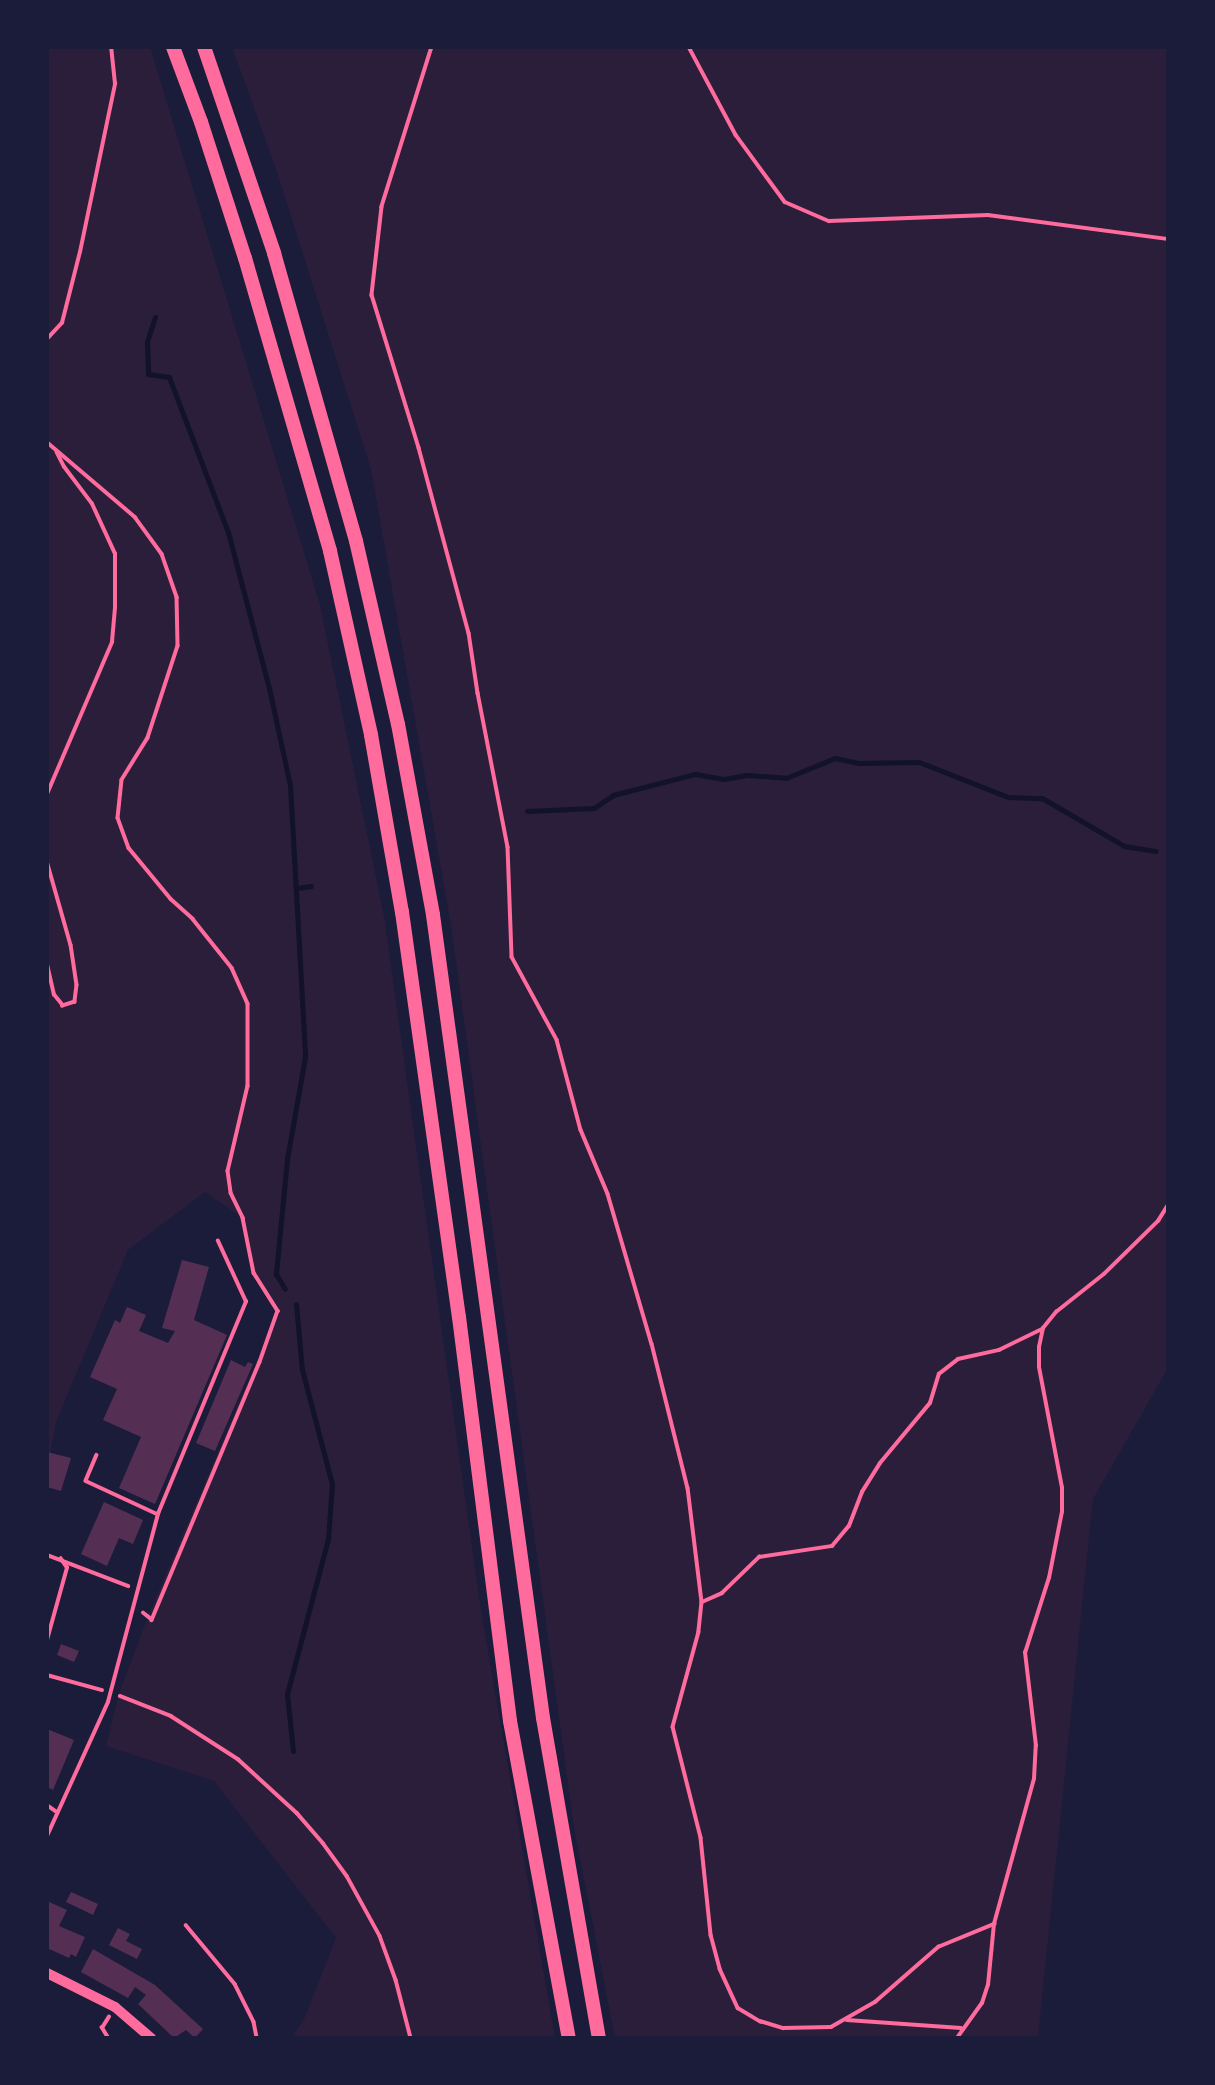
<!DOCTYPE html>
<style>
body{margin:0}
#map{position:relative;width:1215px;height:2085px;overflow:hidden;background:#1b1b3a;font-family:Mulish,sans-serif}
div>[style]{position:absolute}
.green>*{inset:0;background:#2a1e3b}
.stream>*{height:5px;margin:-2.5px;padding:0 2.5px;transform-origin:2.5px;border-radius:2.5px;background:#12122b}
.building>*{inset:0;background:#542f53}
.path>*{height:3.5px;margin:-1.75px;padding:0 1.75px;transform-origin:1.75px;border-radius:1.75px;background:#ff6b9d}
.service>*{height:3.5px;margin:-1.75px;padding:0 1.75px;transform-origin:1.75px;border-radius:1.75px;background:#ff6b9d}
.secondary>*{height:10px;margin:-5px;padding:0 5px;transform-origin:5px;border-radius:5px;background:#ff6b9d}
.motorway>*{height:14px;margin:-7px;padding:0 7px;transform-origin:7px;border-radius:7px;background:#ff6b9d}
span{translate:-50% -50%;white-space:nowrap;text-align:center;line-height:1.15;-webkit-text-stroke:7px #1b1b3a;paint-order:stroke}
.frame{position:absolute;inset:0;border:49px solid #1b1b3a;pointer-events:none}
</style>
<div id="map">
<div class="green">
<i style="clip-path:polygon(47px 47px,150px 47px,320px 605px,384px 916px,481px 1611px,555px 2038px,292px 2038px,305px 2017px,336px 1938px,214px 1781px,106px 1746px,119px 1693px,149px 1614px,278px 1311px,254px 1273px,243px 1218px,205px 1192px,128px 1250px,56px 1422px,47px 1470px)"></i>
<i style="clip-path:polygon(232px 47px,1168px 47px,1168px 1368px,1093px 1499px,1038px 2038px,615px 2038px,574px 1828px,451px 925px,371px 469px,276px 169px)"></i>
</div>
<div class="stream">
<i style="left:155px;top:317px;width:26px;rotate:108deg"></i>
<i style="left:147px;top:342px;width:32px;rotate:88deg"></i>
<i style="left:148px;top:374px;width:21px;rotate:8deg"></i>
<i style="left:169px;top:377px;width:166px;rotate:69.2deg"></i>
<i style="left:228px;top:532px;width:161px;rotate:75.3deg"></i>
<i style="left:269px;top:688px;width:99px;rotate:77.8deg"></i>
<i style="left:290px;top:785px;width:272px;rotate:86.8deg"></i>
<i style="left:305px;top:1057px;width:104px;rotate:100deg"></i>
<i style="left:287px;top:1159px;width:116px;rotate:95.5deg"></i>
<i style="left:276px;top:1274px;width:17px;rotate:59deg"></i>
<i style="left:527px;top:811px;width:67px;rotate:-2.6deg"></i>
<i style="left:594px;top:808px;width:23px;rotate:-34deg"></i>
<i style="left:613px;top:795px;width:85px;rotate:-14.4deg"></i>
<i style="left:695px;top:774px;width:29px;rotate:10deg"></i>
<i style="left:724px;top:779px;width:23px;rotate:-10deg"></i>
<i style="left:747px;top:775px;width:39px;rotate:4deg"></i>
<i style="left:786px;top:778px;width:53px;rotate:-22.2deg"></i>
<i style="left:835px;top:758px;width:25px;rotate:12deg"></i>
<i style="left:859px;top:763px;width:60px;rotate:-1deg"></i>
<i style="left:919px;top:762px;width:96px;rotate:21.5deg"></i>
<i style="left:1008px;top:797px;width:34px;rotate:2deg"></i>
<i style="left:1042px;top:798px;width:95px;rotate:30.3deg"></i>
<i style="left:1124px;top:846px;width:32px;rotate:9deg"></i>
<i style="left:297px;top:888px;width:14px;rotate:-8deg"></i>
<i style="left:293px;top:1751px;width:57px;rotate:-96deg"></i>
<i style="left:287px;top:1694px;width:160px;rotate:-75.2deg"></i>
<i style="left:328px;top:1539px;width:55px;rotate:-85.8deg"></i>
<i style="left:332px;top:1484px;width:118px;rotate:-104.7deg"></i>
<i style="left:302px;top:1370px;width:66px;rotate:-95.2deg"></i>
</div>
<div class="building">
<i style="clip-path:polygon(182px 1260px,209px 1267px,194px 1320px,227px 1335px,155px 1504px,119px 1488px,141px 1437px,103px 1420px,117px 1389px,90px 1377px,115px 1320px,120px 1323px,127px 1307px,146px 1315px,139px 1331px,168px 1343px,175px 1331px,162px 1328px)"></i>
<i style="clip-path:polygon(231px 1360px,245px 1367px,248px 1362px,253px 1364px,215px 1451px,196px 1443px)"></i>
<i style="clip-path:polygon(47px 1452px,71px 1458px,61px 1491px,47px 1487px)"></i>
<i style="clip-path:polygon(104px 1502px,143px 1520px,133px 1544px,119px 1538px,107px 1566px,81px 1554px)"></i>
<i style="clip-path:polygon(61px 1644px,79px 1651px,74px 1662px,57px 1655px)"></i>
<i style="clip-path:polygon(47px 1729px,74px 1740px,53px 1790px,47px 1787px)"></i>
<i style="clip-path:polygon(71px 1892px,98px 1904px,93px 1915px,66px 1902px)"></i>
<i style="clip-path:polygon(47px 1901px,67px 1910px,59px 1926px,85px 1937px,76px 1957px,71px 1954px,69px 1958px,47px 1948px)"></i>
<i style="clip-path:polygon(118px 1928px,130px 1934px,126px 1941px,142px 1949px,137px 1959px,109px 1945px)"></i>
<i style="clip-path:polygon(93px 1949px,155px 1985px,203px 2029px,195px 2038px,186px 2030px,174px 2038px,138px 2004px,146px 1995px,135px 1987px,128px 1998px,81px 1972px)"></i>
</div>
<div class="path">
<i style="left:432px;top:47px;width:168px;rotate:107.4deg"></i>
<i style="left:382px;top:207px;width:89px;rotate:96.5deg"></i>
<i style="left:372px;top:295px;width:160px;rotate:72.9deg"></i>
<i style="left:419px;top:448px;width:192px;rotate:74.9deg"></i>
<i style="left:469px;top:633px;width:61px;rotate:81.5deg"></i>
<i style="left:478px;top:693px;width:157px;rotate:79deg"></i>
<i style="left:508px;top:847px;width:110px;rotate:87.9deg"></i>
<i style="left:512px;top:957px;width:94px;rotate:61.5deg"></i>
<i style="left:557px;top:1040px;width:93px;rotate:75.1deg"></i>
<i style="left:581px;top:1130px;width:69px;rotate:67.1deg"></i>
<i style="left:608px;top:1194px;width:156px;rotate:73.7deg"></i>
<i style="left:652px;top:1344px;width:148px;rotate:76deg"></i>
<i style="left:688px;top:1488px;width:115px;rotate:83deg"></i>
<i style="left:702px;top:1602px;width:30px;rotate:96deg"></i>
<i style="left:699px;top:1632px;width:98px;rotate:105.3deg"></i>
<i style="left:673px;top:1727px;width:114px;rotate:75.8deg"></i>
<i style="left:701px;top:1838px;width:98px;rotate:84.1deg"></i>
<i style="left:711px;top:1935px;width:35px;rotate:75deg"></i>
<i style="left:720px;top:1969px;width:43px;rotate:65.2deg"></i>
<i style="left:738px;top:2008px;width:26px;rotate:31deg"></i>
<i style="left:760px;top:2021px;width:24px;rotate:17deg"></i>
<i style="left:783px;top:2028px;width:48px;rotate:-1.2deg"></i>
<i style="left:831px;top:2027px;width:51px;rotate:-29.6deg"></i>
<i style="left:875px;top:2002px;width:84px;rotate:-41.1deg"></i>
<i style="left:938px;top:1947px;width:61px;rotate:-22.3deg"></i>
<i style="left:689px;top:47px;width:100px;rotate:61.9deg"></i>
<i style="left:736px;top:135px;width:83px;rotate:53.8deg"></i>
<i style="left:785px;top:202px;width:48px;rotate:23.4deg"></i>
<i style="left:829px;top:221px;width:159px;rotate:-2.2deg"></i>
<i style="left:988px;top:215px;width:182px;rotate:7.6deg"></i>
<i style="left:47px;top:339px;width:22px;rotate:-47deg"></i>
<i style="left:62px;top:323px;width:73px;rotate:-75.8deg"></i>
<i style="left:80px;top:252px;width:172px;rotate:-78.2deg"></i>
<i style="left:115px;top:84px;width:37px;rotate:-96deg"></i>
<i style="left:47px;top:442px;width:116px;rotate:40.4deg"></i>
<i style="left:135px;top:517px;width:46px;rotate:53.9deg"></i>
<i style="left:162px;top:554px;width:46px;rotate:70.8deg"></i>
<i style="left:177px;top:597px;width:49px;rotate:88.8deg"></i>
<i style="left:178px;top:646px;width:97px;rotate:108.1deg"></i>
<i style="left:148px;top:738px;width:49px;rotate:121.8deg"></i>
<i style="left:122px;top:780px;width:38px;rotate:96deg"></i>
<i style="left:118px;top:818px;width:32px;rotate:70deg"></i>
<i style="left:129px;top:848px;width:66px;rotate:50.5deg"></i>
<i style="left:171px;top:899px;width:30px;rotate:42deg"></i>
<i style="left:193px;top:919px;width:63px;rotate:51.5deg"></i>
<i style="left:232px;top:968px;width:39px;rotate:66deg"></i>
<i style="left:248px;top:1004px;width:82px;rotate:90deg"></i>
<i style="left:248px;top:1086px;width:87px;rotate:103.2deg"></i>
<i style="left:228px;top:1171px;width:22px;rotate:82deg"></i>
<i style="left:231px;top:1193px;width:28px;rotate:64deg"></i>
<i style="left:243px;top:1218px;width:56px;rotate:78.7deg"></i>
<i style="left:254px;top:1273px;width:45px;rotate:57.7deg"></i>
<i style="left:278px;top:1311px;width:54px;rotate:109.4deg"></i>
<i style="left:260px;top:1362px;width:280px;rotate:112.7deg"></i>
<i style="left:152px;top:1620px;width:11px;rotate:-142deg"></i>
<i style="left:47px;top:794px;width:165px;rotate:-66.8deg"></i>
<i style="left:112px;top:642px;width:34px;rotate:-85deg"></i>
<i style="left:115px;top:608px;width:54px;rotate:-90deg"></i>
<i style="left:115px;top:554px;width:55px;rotate:-114.7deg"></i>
<i style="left:92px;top:504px;width:46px;rotate:-127.1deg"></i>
<i style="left:64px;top:467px;width:16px;rotate:-117deg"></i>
<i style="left:47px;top:861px;width:87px;rotate:74.1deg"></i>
<i style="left:71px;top:945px;width:40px;rotate:81.5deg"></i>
<i style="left:77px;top:985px;width:17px;rotate:97deg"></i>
<i style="left:75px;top:1002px;width:13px;rotate:162deg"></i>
<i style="left:63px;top:1006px;width:14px;rotate:-129deg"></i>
<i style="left:54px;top:995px;width:31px;rotate:-103deg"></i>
<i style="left:47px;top:1555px;width:87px;rotate:20.9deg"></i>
<i style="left:702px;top:1602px;width:22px;rotate:-24deg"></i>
<i style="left:722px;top:1593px;width:52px;rotate:-44.2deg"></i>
<i style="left:759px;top:1557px;width:74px;rotate:-8.6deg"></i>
<i style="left:832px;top:1546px;width:26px;rotate:-50deg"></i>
<i style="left:849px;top:1526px;width:36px;rotate:-69deg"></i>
<i style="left:862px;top:1492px;width:34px;rotate:-58deg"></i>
<i style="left:880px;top:1463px;width:78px;rotate:-50.2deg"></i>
<i style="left:930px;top:1403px;width:30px;rotate:-73deg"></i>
<i style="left:939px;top:1374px;width:24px;rotate:-38deg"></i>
<i style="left:958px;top:1359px;width:42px;rotate:-12.4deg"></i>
<i style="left:999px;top:1350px;width:48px;rotate:-26deg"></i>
<i style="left:47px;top:1640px;width:75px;rotate:-74.5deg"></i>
<i style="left:67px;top:1568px;width:11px;rotate:-124deg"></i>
<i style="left:47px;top:1675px;width:57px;rotate:15.3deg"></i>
<i style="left:120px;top:1696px;width:55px;rotate:21.4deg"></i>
<i style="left:171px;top:1716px;width:80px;rotate:32.7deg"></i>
<i style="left:238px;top:1759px;width:80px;rotate:42.5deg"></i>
<i style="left:297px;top:1813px;width:40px;rotate:49deg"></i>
<i style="left:323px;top:1843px;width:41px;rotate:54deg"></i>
<i style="left:347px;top:1876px;width:68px;rotate:61.2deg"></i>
<i style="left:380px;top:1936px;width:47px;rotate:70deg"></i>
<i style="left:396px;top:1980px;width:60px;rotate:75.5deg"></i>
<i style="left:847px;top:2020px;width:114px;rotate:4deg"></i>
<i style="left:108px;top:2038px;width:12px;rotate:-121deg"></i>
<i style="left:102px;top:2028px;width:13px;rotate:-58deg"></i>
<i style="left:957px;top:2038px;width:43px;rotate:-54.5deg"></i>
<i style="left:982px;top:2003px;width:19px;rotate:-72deg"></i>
<i style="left:988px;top:1985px;width:61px;rotate:-84.4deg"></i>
<i style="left:994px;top:1924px;width:150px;rotate:-74.6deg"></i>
<i style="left:1034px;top:1779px;width:33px;rotate:-87deg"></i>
<i style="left:1036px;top:1746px;width:94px;rotate:-96.7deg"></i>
<i style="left:1025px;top:1653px;width:79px;rotate:-72.3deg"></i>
<i style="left:1049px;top:1578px;width:67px;rotate:-78.9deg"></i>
<i style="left:1062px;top:1512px;width:24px;rotate:-90deg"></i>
<i style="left:1062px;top:1488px;width:123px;rotate:-100.8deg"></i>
<i style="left:1039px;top:1367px;width:20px;rotate:-90deg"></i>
<i style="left:1039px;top:1347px;width:19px;rotate:-78deg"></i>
<i style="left:1043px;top:1328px;width:21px;rotate:-51deg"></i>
<i style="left:1056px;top:1312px;width:61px;rotate:-38.4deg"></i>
<i style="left:1104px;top:1274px;width:76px;rotate:-44.5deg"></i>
<i style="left:1158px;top:1221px;width:19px;rotate:-58deg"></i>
</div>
<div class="service">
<i style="left:97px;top:1455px;width:28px;rotate:113deg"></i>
<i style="left:86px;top:1481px;width:78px;rotate:24.9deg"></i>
<i style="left:47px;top:1805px;width:12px;rotate:35deg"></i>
<i style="left:47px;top:1836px;width:147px;rotate:-65.5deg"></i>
<i style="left:108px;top:1702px;width:195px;rotate:-75.1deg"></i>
<i style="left:158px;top:1514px;width:230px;rotate:-67.5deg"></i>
<i style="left:246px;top:1302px;width:67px;rotate:-114.7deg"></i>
<i style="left:186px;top:1925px;width:77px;rotate:50.3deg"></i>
<i style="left:235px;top:1984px;width:42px;rotate:63.4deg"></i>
<i style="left:254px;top:2022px;width:16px;rotate:79deg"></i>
</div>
<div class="secondary">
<i style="left:47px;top:1973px;width:76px;rotate:26.6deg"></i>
<i style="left:115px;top:2007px;width:48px;rotate:40.7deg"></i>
</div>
<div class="motorway">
<i style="left:173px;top:47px;width:80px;rotate:69.5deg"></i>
<i style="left:201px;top:122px;width:143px;rotate:72.1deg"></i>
<i style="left:245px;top:258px;width:305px;rotate:73.8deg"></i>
<i style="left:330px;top:551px;width:189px;rotate:77.4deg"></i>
<i style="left:371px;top:735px;width:180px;rotate:80.1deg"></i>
<i style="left:402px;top:912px;width:409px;rotate:82deg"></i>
<i style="left:459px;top:1317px;width:407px;rotate:82.8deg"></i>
<i style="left:510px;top:1721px;width:322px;rotate:79.5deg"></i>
<i style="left:204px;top:47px;width:218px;rotate:71.2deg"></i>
<i style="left:274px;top:253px;width:299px;rotate:74.1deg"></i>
<i style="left:356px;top:541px;width:188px;rotate:77.1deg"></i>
<i style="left:398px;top:724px;width:194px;rotate:79.6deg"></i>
<i style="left:433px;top:915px;width:810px;rotate:82.2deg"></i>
<i style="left:543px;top:1718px;width:325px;rotate:80.1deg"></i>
</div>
<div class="frame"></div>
</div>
